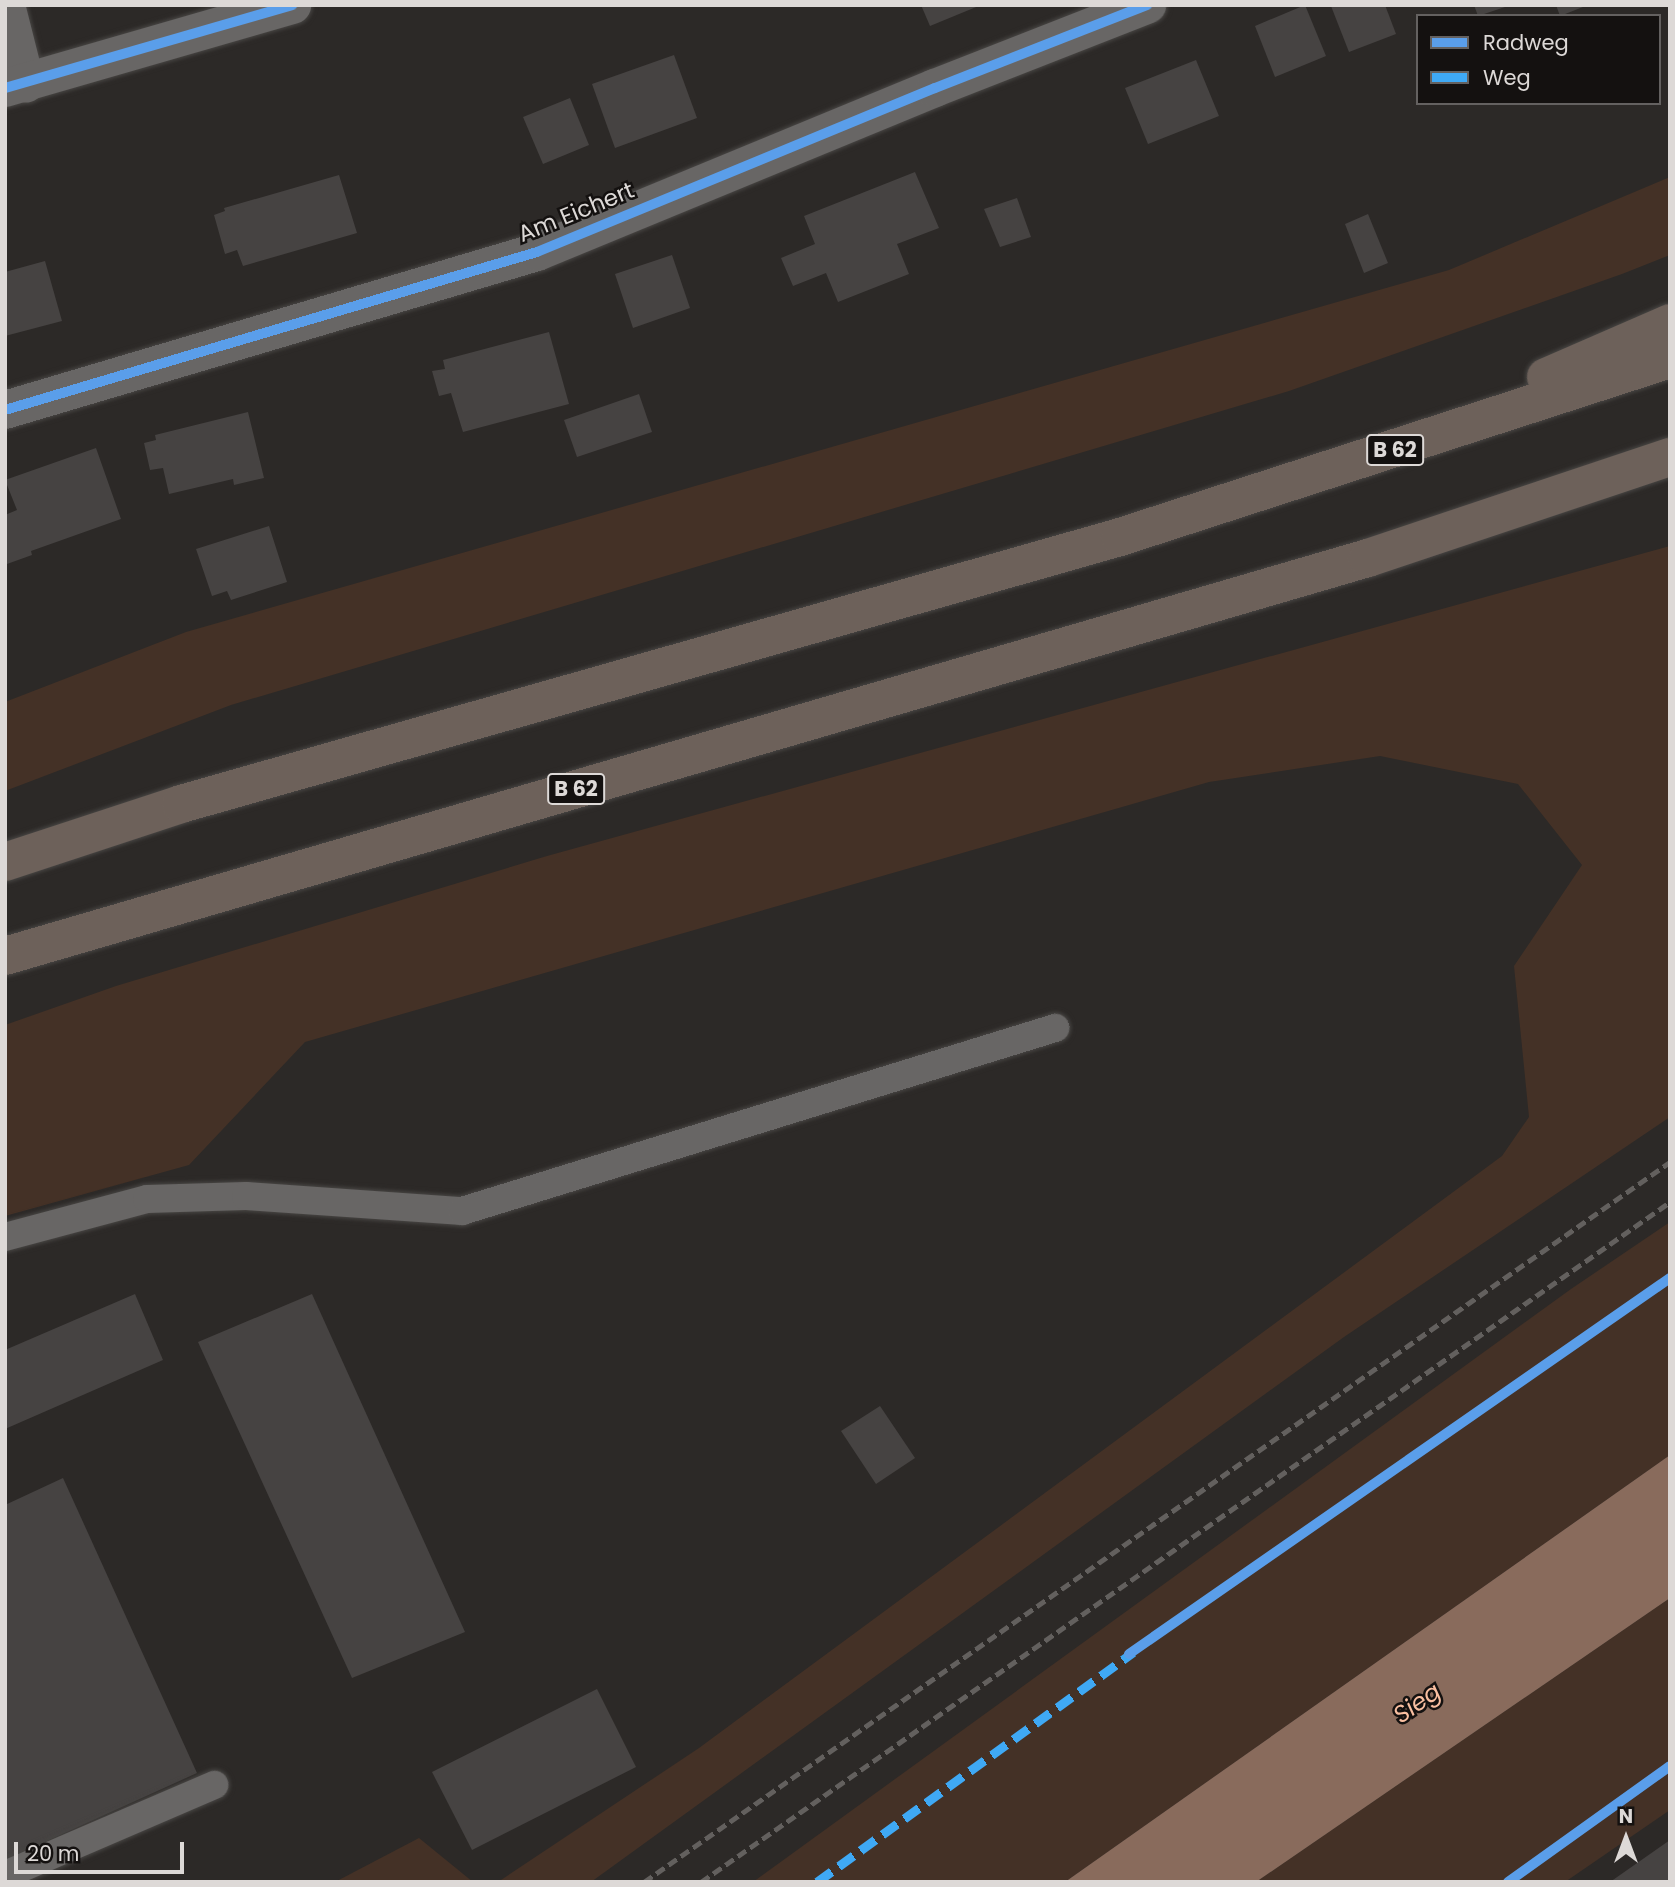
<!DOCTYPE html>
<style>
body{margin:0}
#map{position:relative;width:1675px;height:1887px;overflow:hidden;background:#2c2927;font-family:Poppins,sans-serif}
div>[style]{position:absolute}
.green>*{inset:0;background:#443126}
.water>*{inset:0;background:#896b5c}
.building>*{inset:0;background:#464342}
.roads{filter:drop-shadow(0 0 2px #484644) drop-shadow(0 0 2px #484644)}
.lane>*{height:28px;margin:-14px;padding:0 14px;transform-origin:14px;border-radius:14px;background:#686665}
.street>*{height:38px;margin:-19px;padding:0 19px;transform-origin:19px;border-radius:19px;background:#686665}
.secondary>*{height:38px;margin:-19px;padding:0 19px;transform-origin:19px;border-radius:19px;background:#686665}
.highway>*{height:38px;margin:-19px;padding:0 19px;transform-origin:19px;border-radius:19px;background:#6d615a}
.rail>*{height:5px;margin-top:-2.5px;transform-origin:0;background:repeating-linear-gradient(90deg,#63605e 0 10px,transparent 0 15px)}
.quiet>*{height:9px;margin-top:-4.5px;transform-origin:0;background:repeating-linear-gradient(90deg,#3fa9f5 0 18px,transparent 0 27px)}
.cycleway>*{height:10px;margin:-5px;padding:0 5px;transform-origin:5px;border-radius:5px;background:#5a9eea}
span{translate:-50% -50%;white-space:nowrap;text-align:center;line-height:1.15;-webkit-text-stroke:5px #141110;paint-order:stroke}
.shield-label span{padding:2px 5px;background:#141110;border:2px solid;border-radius:5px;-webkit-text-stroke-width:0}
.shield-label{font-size:21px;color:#ddd9d7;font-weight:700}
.street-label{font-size:23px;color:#ddd9d7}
.water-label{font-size:24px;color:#f9bfa1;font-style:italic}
.frame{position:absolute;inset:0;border:7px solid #ddd9d7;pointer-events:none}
.legend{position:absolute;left:1416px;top:14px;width:245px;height:91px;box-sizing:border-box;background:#141110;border:2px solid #646160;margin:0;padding:9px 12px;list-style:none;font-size:21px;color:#ddd9d7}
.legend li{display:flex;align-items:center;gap:14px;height:35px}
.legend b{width:35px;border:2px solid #646160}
.north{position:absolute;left:1591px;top:1803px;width:70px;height:70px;-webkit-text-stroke:5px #141110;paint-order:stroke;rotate:0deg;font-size:19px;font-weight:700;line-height:28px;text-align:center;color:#ddd9d7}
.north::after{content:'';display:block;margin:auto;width:24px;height:32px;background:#ddd9d7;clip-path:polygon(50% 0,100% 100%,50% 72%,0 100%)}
.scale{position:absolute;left:14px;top:1842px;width:170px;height:32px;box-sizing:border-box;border:4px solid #ddd9d7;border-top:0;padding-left:9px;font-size:21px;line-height:24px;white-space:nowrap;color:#ddd9d7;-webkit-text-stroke:5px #141110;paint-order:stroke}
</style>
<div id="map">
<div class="green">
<i style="clip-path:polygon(1670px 177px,1670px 255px,1622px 274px,1289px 391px,231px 705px,5px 791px,5px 702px,186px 632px,1449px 270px)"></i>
<i style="clip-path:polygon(1670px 546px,1670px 1117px,1344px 1337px,591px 1882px,498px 1882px,699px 1748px,1502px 1156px,1529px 1117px,1514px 966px,1582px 865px,1518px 784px,1380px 756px,1209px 782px,305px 1042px,189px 1165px,5px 1216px,5px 1025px,116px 986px,547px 856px)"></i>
<i style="clip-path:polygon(1670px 1222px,1670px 1455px,1065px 1882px,753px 1882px,1571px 1289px)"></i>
<i style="clip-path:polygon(1670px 1598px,1670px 1810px,1565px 1882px,1256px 1882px)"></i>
<i style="clip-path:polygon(419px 1838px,473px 1882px,335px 1882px)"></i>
</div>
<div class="water">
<i style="clip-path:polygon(1670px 1455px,1670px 1598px,1256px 1882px,1065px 1882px)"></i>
</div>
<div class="building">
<i style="clip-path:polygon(921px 5px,981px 5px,930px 26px)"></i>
<i style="clip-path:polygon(1305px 5px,1326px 56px,1275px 77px,1255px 26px)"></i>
<i style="clip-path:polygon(1385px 5px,1396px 34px,1349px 52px,1331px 6px)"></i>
<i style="clip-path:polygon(1474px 5px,1511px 5px,1478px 16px)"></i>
<i style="clip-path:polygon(1556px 5px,1588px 5px,1560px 16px)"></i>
<i style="clip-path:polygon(674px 55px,697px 118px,615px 148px,592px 84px)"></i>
<i style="clip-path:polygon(1196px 60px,1219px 116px,1148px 144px,1125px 88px)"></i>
<i style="clip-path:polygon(570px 98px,589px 145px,543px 164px,523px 117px)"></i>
<i style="clip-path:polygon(915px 172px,939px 228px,897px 244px,909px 274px,838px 302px,826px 273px,793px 286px,781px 258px,815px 244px,804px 216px)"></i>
<i style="clip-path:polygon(339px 175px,357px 233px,243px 266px,237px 250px,225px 254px,214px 215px,225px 211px,224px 208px)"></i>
<i style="clip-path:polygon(1017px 198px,1031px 237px,1000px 247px,984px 209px)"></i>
<i style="clip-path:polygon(1368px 214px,1388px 263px,1364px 273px,1345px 224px)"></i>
<i style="clip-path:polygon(672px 255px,690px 308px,633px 328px,615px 274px)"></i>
<i style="clip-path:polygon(45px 261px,62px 321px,5px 336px,5px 272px)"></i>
<i style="clip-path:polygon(549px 332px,569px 404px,463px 432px,451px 393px,439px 396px,432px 371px,445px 369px,443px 360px)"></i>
<i style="clip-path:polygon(639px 394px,652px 432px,577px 457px,564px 420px)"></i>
<i style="clip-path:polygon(248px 412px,264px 478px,234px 485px,233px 479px,169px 494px,163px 468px,150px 470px,144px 443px,156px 440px,155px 435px)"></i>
<i style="clip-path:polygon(96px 448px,121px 519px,31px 551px,32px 555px,7px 564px,5px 515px,17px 510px,5px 480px)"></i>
<i style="clip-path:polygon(269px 526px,287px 582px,231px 600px,227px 591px,212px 596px,196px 549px)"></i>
<i style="clip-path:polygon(135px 1294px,163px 1360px,5px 1429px,5px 1350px)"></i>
<i style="clip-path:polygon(312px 1294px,465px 1632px,352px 1678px,198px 1342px)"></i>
<i style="clip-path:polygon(880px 1406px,915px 1458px,876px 1484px,841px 1431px)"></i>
<i style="clip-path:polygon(63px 1478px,197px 1773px,5px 1860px,5px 1505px)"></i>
<i style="clip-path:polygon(597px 1689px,636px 1767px,472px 1850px,432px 1772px)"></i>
<i style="clip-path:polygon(1670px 1840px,1670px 1882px,1610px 1882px)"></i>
</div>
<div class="roads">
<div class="lane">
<i style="left:5px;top:1237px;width:147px;rotate:-15deg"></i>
<i style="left:147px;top:1199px;width:99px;rotate:-1.7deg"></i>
<i style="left:246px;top:1196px;width:217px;rotate:4deg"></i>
<i style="left:462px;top:1211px;width:621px;rotate:-17.15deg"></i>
<i style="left:5px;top:1875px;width:228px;rotate:-23.3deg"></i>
</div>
<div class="street">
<i style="left:6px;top:5px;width:81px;rotate:75.8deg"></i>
<i style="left:5px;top:88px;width:299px;rotate:-16.1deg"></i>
</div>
<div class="secondary">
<i style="left:5px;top:410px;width:555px;rotate:-16.54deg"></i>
<i style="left:537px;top:252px;width:430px;rotate:-22.4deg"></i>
<i style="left:935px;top:88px;width:228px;rotate:-21.4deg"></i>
</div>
<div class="highway">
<i style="left:1546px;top:377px;width:135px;rotate:-23.5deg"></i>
<i style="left:5px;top:862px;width:185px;rotate:-18.2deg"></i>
<i style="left:181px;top:804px;width:976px;rotate:-15.87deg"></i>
<i style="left:1120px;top:537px;width:578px;rotate:-17.93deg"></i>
<i style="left:5px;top:956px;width:1420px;rotate:-16.28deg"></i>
<i style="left:1368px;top:558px;width:318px;rotate:-18.5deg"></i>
</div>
</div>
<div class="rail">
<i style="left:644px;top:1882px;width:1253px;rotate:-35.06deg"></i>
<i style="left:701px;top:1882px;width:1184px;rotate:-35.06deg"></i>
</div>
<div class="quiet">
<i style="left:817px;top:1882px;width:391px;rotate:-36deg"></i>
</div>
<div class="cycleway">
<i style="left:5px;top:88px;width:299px;rotate:-16.1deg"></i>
<i style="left:5px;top:410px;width:555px;rotate:-16.54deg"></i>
<i style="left:537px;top:252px;width:430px;rotate:-22.4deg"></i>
<i style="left:935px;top:88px;width:228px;rotate:-21.4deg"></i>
<i style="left:1129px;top:1654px;width:659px;rotate:-34.8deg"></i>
<i style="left:1508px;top:1882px;width:199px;rotate:-35.6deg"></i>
</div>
<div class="shield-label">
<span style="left:1395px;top:450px">B 62</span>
<span style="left:576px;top:789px">B 62</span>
</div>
<div class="street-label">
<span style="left:576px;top:212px;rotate:-22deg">Am Eichert</span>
</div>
<div class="water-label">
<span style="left:1417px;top:1703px;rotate:-35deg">Sieg</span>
</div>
<div class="frame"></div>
<ul class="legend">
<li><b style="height:9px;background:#5a9eea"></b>Radweg</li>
<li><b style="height:9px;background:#3fa9f5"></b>Weg</li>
</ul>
<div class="north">N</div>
<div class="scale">20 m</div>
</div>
